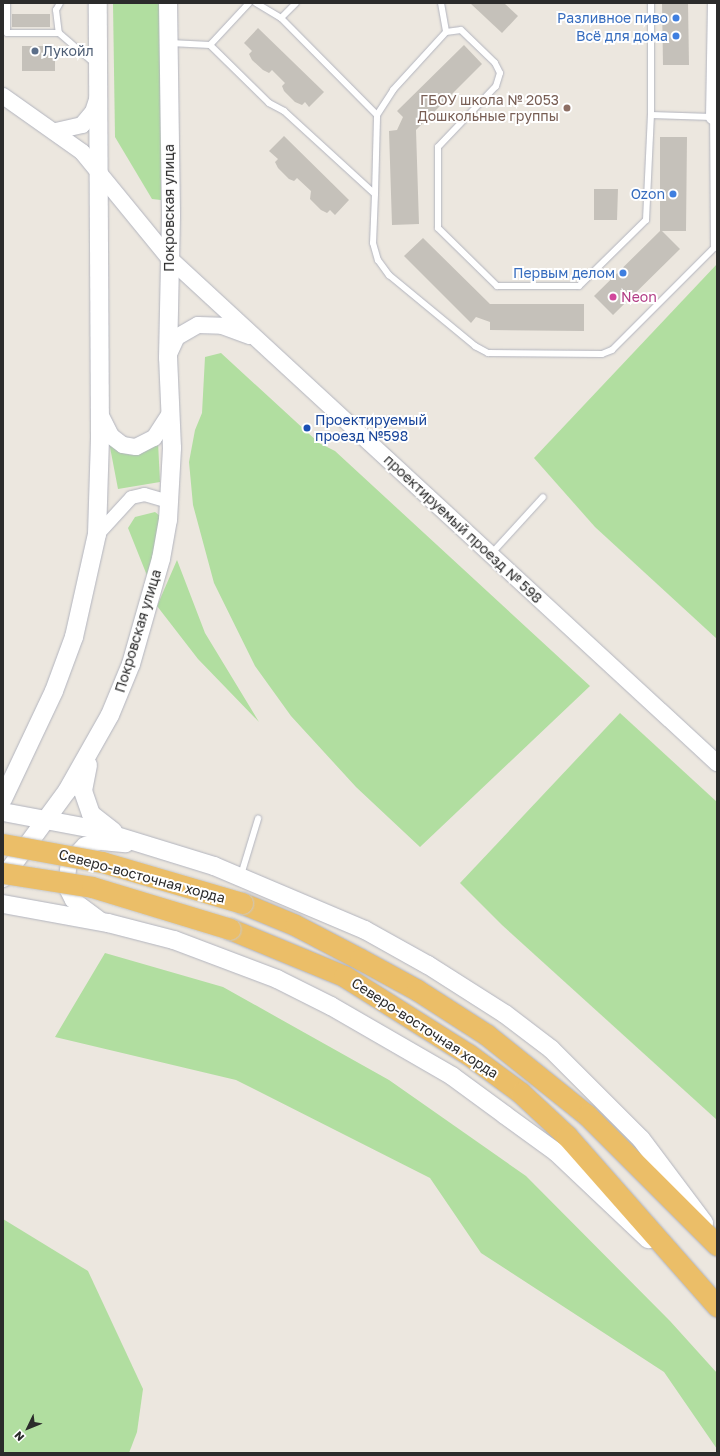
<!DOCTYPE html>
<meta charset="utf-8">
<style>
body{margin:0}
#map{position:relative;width:720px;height:1456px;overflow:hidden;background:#ece7df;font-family:"Golos Text",sans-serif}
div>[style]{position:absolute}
.green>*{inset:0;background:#b1dea0}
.building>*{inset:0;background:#c5c1ba}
.roads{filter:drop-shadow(0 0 1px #b2b4be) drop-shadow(0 0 1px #b2b4be)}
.service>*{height:6px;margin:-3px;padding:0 3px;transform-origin:3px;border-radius:3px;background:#fff}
.minor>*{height:13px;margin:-6.5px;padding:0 6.5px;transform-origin:6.5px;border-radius:6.5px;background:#fff}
.tertiary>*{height:16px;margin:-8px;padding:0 8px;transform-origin:8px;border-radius:8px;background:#fff}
.secondary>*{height:18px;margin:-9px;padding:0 9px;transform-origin:9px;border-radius:9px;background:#fff}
.trunk>*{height:21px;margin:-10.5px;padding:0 10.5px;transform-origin:10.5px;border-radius:10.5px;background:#ebbe68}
.bridges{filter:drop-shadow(0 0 1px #c8c8c8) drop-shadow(0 0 1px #c8c8c8)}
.trunk-bridge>*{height:21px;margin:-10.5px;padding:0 10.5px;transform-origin:10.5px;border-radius:10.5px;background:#ebbe68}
.dots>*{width:11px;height:11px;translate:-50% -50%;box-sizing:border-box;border:2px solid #fff;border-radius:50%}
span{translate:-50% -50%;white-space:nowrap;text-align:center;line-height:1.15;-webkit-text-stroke:4px #fff;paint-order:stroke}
.shop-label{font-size:14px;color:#366cbe}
.right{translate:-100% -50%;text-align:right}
.service-label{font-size:14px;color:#4e5e75}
.left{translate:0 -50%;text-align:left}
.education-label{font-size:14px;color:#785e54}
.street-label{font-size:14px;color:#2b2b2b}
.hotel-label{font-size:14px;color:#b23c85}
.transit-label{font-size:14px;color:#164399}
.frame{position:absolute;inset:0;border:4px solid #2b2b2b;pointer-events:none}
.north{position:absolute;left:8px;top:1408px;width:40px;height:40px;-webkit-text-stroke:3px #fff;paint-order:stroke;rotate:227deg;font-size:11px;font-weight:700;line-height:16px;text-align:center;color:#2b2b2b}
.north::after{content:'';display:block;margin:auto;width:14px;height:18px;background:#2b2b2b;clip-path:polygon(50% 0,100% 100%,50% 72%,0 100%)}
</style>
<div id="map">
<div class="green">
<i style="clip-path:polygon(113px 3px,160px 3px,161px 200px,152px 199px,115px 137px)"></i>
<i style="clip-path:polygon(717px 264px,717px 639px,595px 527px,534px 458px)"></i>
<i style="clip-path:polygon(221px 353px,319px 443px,335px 451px,590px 686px,420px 847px,356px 787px,291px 716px,255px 666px,214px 583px,193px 505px,189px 462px,195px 430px,202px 413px,205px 357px)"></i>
<i style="clip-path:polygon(109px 442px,126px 454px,138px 455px,158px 442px,160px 482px,118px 489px)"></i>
<i style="clip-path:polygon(155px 512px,164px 519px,150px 583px,128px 528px,135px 517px)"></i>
<i style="clip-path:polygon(177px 560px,205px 633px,259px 722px,198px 659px,157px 606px)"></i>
<i style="clip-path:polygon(620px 713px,717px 802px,717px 1120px,502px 925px,460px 883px)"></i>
<i style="clip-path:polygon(105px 953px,223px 987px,389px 1080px,526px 1176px,670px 1321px,717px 1373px,717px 1449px,664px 1372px,481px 1253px,430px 1178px,236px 1080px,55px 1037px)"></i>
<i style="clip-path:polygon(3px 1219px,88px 1271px,143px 1389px,137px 1432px,129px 1453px,3px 1453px)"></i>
</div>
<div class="building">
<i style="clip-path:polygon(470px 3px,504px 3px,518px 16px,502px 33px)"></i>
<i style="clip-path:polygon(662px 3px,688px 3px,689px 65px,663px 65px)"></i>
<i style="clip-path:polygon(12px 14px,50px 14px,50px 27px,12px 27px)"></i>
<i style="clip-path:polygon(258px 28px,324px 92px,309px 107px,305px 102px,302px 105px,295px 102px,284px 91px,282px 86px,285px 83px,272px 70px,269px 73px,263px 70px,252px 60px,249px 54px,252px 51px,244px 43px)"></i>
<i style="clip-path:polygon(464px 45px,482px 64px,416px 130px,419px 224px,392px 225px,389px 131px,397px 130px,403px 117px,397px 111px)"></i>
<i style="clip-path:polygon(22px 46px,55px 46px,55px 71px,22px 71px)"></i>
<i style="clip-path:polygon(284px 136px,349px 200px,335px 215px,330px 210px,327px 213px,321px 210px,310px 199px,311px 191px,297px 178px,294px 181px,289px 179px,278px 168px,275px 162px,278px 159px,269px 151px)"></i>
<i style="clip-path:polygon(660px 137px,687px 137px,686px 231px,662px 231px,680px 249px,613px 315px,594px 296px,660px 231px)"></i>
<i style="clip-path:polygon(594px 189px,618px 189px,617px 220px,594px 220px)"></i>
<i style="clip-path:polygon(423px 238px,490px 304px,584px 304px,584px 331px,490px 330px,490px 322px,476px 317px,471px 323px,404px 256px)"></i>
</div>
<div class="roads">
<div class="service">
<i style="left:7px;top:3px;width:30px;rotate:90deg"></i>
<i style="left:7px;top:33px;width:52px"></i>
<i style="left:60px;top:3px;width:8px;rotate:120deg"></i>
<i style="left:56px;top:10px;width:23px;rotate:83deg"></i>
<i style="left:59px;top:33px;width:48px;rotate:40.7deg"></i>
<i style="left:256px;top:3px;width:29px;rotate:31deg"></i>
<i style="left:281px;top:18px;width:136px;rotate:45.3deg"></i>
<i style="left:441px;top:3px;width:29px;rotate:80deg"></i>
<i style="left:281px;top:18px;width:21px;rotate:-45deg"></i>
<i style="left:170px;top:43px;width:40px;rotate:2.9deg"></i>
<i style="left:210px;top:45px;width:57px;rotate:-47.1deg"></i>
<i style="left:210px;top:45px;width:83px;rotate:44.5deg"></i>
<i style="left:269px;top:103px;width:17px;rotate:28deg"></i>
<i style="left:284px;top:111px;width:123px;rotate:42.4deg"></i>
<i style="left:375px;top:194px;width:49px;rotate:92.3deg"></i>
<i style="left:373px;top:243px;width:18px;rotate:74deg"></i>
<i style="left:378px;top:260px;width:19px;rotate:54deg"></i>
<i style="left:389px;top:275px;width:112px;rotate:39.5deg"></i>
<i style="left:475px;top:346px;width:15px;rotate:28deg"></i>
<i style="left:488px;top:353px;width:114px;rotate:0.5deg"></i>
<i style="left:602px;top:354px;width:11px;rotate:-22deg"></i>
<i style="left:612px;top:350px;width:144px;rotate:-45deg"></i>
<i style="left:714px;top:248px;width:131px;rotate:-90.4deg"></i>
<i style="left:651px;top:115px;width:61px;rotate:1.9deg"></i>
<i style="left:375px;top:194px;width:79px;rotate:-88.5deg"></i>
<i style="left:377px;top:115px;width:30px;rotate:-57deg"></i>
<i style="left:393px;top:90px;width:79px;rotate:-47.6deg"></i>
<i style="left:446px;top:32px;width:15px;rotate:-8deg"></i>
<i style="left:461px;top:30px;width:47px;rotate:44.1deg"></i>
<i style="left:495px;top:63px;width:11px;rotate:63deg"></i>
<i style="left:500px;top:73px;width:14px;rotate:107deg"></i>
<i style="left:496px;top:86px;width:84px;rotate:133.6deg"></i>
<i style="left:438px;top:147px;width:81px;rotate:90deg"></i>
<i style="left:438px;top:228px;width:83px;rotate:44.5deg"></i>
<i style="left:497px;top:286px;width:82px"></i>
<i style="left:579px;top:286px;width:94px;rotate:-44.6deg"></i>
<i style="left:646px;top:220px;width:105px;rotate:-87.3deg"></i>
<i style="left:651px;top:115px;width:112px;rotate:-90deg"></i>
<i style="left:491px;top:554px;width:77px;rotate:-47.6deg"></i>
<i style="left:241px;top:875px;width:59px;rotate:-73.1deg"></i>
</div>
<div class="minor">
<i style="left:712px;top:117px;width:114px;rotate:-89deg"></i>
<i style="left:97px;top:534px;width:50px;rotate:-47.4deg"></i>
<i style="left:131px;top:497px;width:13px;rotate:-13deg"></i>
<i style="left:144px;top:494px;width:26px;rotate:16deg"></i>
</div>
<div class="tertiary">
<i style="left:3px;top:96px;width:97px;rotate:35.3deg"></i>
<i style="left:82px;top:152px;width:136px;rotate:50.7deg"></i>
<i style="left:168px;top:257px;width:747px;rotate:42.67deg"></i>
<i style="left:56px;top:131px;width:27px;rotate:-13deg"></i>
<i style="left:82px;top:125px;width:17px;rotate:-50deg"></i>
<i style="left:93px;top:112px;width:16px;rotate:-72deg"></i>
<i style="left:168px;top:356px;width:21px;rotate:-65deg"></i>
<i style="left:177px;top:337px;width:24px;rotate:-30deg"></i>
<i style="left:198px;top:325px;width:24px;rotate:2deg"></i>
<i style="left:222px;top:326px;width:29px;rotate:20deg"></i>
<i style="left:100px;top:414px;width:25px;rotate:63deg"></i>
<i style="left:111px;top:436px;width:15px;rotate:37deg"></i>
<i style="left:123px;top:445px;width:13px;rotate:9deg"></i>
<i style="left:136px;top:447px;width:20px;rotate:-27deg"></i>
<i style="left:154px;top:438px;width:30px;rotate:-57deg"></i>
<i style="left:100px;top:920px;width:34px;rotate:-143deg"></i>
<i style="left:73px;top:900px;width:16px;rotate:-117deg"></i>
<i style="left:66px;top:886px;width:24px;rotate:-83deg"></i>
<i style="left:69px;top:862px;width:23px;rotate:-47deg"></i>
<i style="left:85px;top:845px;width:16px;rotate:-11deg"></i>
<i style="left:101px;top:842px;width:25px;rotate:5deg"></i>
</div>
<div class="secondary">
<i style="left:88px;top:765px;width:26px;rotate:101deg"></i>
<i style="left:83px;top:791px;width:24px;rotate:71deg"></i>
<i style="left:91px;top:814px;width:28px;rotate:38deg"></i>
<i style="left:3px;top:799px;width:119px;rotate:-64.7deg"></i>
<i style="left:54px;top:691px;width:58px;rotate:-69.7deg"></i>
<i style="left:74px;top:637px;width:106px;rotate:-77.4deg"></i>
<i style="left:97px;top:534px;width:97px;rotate:-88.2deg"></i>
<i style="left:100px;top:437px;width:434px;rotate:-90.3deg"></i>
<i style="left:3px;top:812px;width:93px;rotate:10.6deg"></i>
<i style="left:94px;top:829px;width:126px;rotate:17.1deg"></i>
<i style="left:214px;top:866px;width:164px;rotate:23deg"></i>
<i style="left:365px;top:930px;width:72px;rotate:29.1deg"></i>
<i style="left:428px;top:965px;width:91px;rotate:32.5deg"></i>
<i style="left:505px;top:1014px;width:58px;rotate:37.3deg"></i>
<i style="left:551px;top:1049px;width:127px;rotate:45deg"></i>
<i style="left:641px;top:1139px;width:105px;rotate:53.1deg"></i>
<i style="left:3px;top:878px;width:108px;rotate:-53.7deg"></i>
<i style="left:67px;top:791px;width:87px;rotate:-60.5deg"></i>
<i style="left:110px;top:715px;width:55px;rotate:-67.6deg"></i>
<i style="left:131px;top:664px;width:109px;rotate:-74.1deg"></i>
<i style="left:161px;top:559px;width:40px;rotate:-80deg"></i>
<i style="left:168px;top:520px;width:72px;rotate:-86.8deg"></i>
<i style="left:172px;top:448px;width:90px;rotate:-92.5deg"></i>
<i style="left:168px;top:358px;width:142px;rotate:-88.8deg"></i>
<i style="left:171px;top:216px;width:213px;rotate:-90.8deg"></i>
<i style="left:3px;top:904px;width:107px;rotate:10.3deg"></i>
<i style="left:108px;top:923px;width:68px;rotate:14.4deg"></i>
<i style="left:174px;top:940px;width:110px;rotate:20.7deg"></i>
<i style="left:277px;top:979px;width:60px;rotate:26.6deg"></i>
<i style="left:331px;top:1006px;width:140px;rotate:30deg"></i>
<i style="left:452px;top:1076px;width:66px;rotate:36.3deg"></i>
<i style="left:505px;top:1115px;width:63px;rotate:36deg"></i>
<i style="left:556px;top:1152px;width:127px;rotate:43.4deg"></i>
</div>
<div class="trunk">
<i style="left:242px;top:903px;width:57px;rotate:22.5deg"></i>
<i style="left:295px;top:925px;width:73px;rotate:27.6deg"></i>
<i style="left:360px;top:959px;width:65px;rotate:28.5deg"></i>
<i style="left:417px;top:990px;width:83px;rotate:32.7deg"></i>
<i style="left:487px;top:1035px;width:128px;rotate:38.7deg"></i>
<i style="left:587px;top:1115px;width:184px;rotate:45deg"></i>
<i style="left:230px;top:929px;width:123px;rotate:22.4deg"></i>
<i style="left:344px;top:976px;width:146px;rotate:32.2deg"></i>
<i style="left:468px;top:1054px;width:66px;rotate:36.3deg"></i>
<i style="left:521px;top:1093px;width:63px;rotate:43.1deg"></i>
<i style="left:567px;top:1136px;width:227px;rotate:48.6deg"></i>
</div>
</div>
<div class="bridges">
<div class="trunk-bridge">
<i style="left:3px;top:844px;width:101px;rotate:10.3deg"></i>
<i style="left:102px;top:862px;width:146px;rotate:16.3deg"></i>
<i style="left:3px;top:873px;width:90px;rotate:8.9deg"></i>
<i style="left:92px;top:887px;width:144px;rotate:16.9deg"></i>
</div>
</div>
<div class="dots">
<i style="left:676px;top:18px;background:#3f7fe0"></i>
<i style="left:676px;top:36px;background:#3f7fe0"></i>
<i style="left:35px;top:51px;background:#5c6f8a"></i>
<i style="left:567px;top:108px;background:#8d6e63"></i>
<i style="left:673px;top:194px;background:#3f7fe0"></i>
<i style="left:623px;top:273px;background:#3f7fe0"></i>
<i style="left:613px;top:297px;background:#d1479c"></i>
<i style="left:307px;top:428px;background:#1a4fb4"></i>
</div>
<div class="shop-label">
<span class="right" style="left:668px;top:18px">Разливное пиво</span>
<span class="right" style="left:668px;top:36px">Всё для дома</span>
<span class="right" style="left:665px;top:194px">Ozon</span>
<span class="right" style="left:615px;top:273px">Первым делом</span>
</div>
<div class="service-label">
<span class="left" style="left:43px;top:51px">Лукойл</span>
</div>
<div class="education-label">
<span class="right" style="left:559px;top:108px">ГБОУ школа № 2053<br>Дошкольные группы</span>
</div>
<div class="street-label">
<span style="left:169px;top:208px;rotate:-90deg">Покровская улица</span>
<span style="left:463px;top:529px;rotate:43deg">проектируемый проезд № 598</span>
<span style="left:138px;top:631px;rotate:-73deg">Покровская улица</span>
<span style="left:142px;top:876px;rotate:15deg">Северо-восточная хорда</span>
<span style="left:425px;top:1028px;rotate:33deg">Северо-восточная хорда</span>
</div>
<div class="hotel-label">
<span class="left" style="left:621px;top:297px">Neon</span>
</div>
<div class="transit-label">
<span class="left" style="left:315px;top:428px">Проектируемый<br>проезд №598</span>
</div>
<div class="frame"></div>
<div class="north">N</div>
</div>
